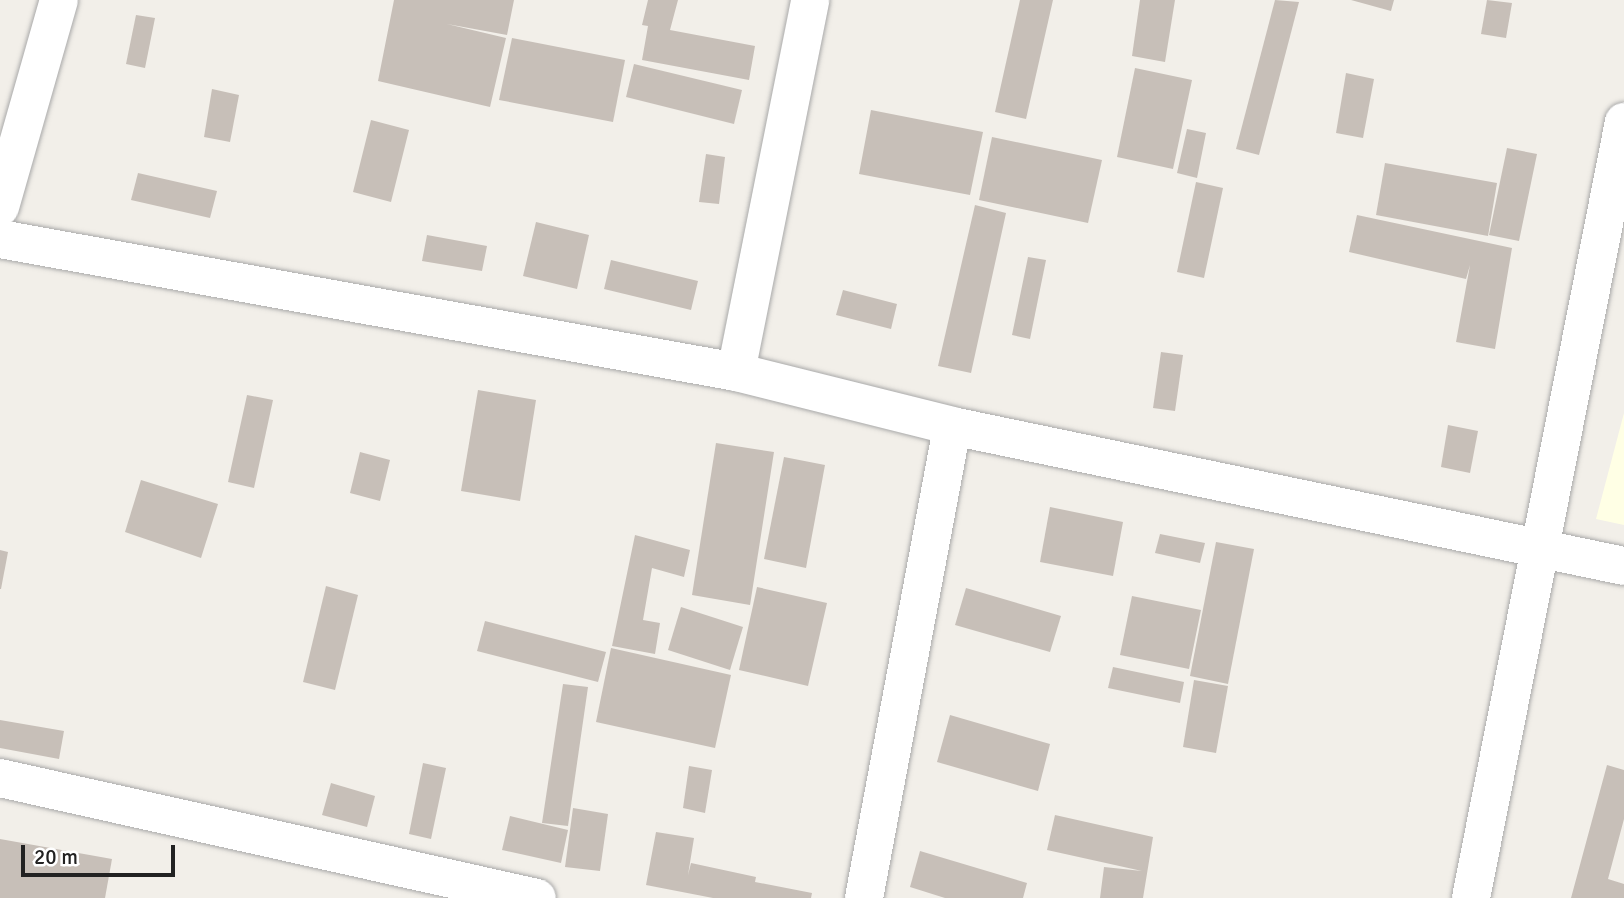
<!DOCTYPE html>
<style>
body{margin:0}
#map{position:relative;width:1624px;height:898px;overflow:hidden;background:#f2efe9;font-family:Signika,sans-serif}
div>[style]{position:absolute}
.education>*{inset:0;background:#ffffe5}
.building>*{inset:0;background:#c7bfb8}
.roads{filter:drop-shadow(0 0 2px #a9a9a9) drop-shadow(0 0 2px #a9a9a9)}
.minor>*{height:38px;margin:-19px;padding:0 19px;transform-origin:19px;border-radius:19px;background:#fff}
.tertiary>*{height:38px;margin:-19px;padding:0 19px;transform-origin:19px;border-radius:19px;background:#fff}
span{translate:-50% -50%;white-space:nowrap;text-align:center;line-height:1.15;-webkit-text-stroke:5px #fff;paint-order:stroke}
.scale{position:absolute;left:21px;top:845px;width:154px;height:32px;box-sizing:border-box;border:4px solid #222;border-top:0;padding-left:9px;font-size:21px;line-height:24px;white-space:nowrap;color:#222;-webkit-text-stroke:5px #fff;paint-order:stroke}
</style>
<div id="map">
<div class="education">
<i style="clip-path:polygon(1624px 413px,1624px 525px,1596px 519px)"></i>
</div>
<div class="building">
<i style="clip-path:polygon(394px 0,514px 0,507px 35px,447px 24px,506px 38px,490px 107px,378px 81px)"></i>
<i style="clip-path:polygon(648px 0,678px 0,670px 30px,755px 46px,749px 80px,642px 60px,648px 26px,642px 25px)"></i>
<i style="clip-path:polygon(1020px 0,1053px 0,1026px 119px,995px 112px)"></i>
<i style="clip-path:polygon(1140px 0,1175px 0,1165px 62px,1132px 56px)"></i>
<i style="clip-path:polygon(1275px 0,1299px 2px,1259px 155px,1236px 149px)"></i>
<i style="clip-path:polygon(1351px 0,1394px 0,1391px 11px)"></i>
<i style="clip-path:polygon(1487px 0,1512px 3px,1506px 38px,1481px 34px)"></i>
<i style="clip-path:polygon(136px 15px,155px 18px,145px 68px,126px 64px)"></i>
<i style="clip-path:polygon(512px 38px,625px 60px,613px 122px,499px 100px)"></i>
<i style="clip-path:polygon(634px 64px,742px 90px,734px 124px,626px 97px)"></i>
<i style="clip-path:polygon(1135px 68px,1192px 80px,1173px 169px,1117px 157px)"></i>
<i style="clip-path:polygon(1346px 73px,1374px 79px,1363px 138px,1336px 133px)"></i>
<i style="clip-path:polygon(212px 89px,239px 95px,230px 142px,204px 137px)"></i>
<i style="clip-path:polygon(871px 110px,983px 132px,970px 195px,859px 174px)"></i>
<i style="clip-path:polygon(371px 120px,409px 130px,391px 202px,353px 192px)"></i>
<i style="clip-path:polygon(1187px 129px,1206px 133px,1197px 178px,1177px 173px)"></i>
<i style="clip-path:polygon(992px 137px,1102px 160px,1088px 223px,979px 200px)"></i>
<i style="clip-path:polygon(1507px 148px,1537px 154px,1519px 241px,1489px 235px)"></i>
<i style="clip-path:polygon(706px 154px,725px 157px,719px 204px,699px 202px)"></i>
<i style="clip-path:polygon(1385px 163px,1497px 183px,1488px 236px,1376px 215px)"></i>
<i style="clip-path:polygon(138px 173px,217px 191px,210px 218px,131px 200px)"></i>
<i style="clip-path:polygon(1196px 182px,1223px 188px,1204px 278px,1177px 272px)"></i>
<i style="clip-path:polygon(975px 205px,1006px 213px,971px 373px,938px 366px)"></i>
<i style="clip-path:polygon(1357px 215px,1512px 248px,1495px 349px,1456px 342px,1470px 265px,1466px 279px,1349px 252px)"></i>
<i style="clip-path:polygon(536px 222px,589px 235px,577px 289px,523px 276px)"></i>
<i style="clip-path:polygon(427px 235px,487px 246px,482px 271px,422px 261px)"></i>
<i style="clip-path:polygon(1028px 257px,1046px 260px,1030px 339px,1012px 335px)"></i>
<i style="clip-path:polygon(611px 260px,698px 281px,691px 310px,604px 289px)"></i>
<i style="clip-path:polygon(843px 290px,897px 304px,891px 329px,836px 315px)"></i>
<i style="clip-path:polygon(1161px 352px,1183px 355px,1175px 411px,1153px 408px)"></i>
<i style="clip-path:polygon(478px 390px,536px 400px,520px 501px,461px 491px)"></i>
<i style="clip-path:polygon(247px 395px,273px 400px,254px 488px,228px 482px)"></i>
<i style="clip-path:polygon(1448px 425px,1478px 431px,1470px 473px,1441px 467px)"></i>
<i style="clip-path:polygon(716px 443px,774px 452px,750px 605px,692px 595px)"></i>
<i style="clip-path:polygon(360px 452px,390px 460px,380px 501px,350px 493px)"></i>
<i style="clip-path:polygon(784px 457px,825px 465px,806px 568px,764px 559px)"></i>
<i style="clip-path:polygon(141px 480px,218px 504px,201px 558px,125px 532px)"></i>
<i style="clip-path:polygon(1050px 507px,1123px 522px,1113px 576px,1040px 562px)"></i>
<i style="clip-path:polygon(1160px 534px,1205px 543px,1200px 563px,1155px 553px)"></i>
<i style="clip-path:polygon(635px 535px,690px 550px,684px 577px,652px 568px,643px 620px,660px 623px,655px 654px,612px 646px)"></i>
<i style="clip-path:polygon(1216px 542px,1254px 549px,1228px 684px,1190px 676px)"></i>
<i style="clip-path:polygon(0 550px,8px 552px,1px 589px,0 589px)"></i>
<i style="clip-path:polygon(326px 586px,358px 595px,335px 690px,303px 682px)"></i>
<i style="clip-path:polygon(757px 587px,827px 603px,808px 686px,739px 670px)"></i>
<i style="clip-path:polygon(966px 588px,1061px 616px,1050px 652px,955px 625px)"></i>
<i style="clip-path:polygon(1132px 596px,1201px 610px,1189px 669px,1120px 655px)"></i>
<i style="clip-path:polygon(681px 607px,743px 627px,730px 670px,668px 650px)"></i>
<i style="clip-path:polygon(485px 621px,606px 652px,598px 682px,477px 651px)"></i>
<i style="clip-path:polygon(611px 648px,731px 675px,715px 748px,596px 722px)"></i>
<i style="clip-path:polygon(1113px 667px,1184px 682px,1180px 703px,1108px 688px)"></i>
<i style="clip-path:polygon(1194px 680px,1228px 686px,1216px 753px,1183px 747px)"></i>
<i style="clip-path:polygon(563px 684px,588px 687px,568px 826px,542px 823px)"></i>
<i style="clip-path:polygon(950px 715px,1050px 744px,1038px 791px,937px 762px)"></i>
<i style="clip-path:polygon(0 720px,64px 731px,59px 759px,0 748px)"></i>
<i style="clip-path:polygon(423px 763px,446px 768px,431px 839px,409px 834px)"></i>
<i style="clip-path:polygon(1607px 765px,1624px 770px,1624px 819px,1608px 879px,1624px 884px,1624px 898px,1571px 898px)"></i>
<i style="clip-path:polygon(689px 766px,712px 770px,705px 813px,683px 808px)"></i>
<i style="clip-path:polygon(331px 783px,375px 796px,367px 827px,322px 815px)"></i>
<i style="clip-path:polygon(573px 808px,608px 814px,600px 871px,565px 867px)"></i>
<i style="clip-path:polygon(1055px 815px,1153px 837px,1143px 898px,1100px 898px,1104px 867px,1142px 871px,1047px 850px)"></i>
<i style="clip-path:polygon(510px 816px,568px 830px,561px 863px,502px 850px)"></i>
<i style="clip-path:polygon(656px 832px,694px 838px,688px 875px,691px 863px,756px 877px,755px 882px,812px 893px,811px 898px,713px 898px,646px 885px)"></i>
<i style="clip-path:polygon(0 839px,112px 859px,105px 898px,0 898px)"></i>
<i style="clip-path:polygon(920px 851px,1027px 883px,1023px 898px,945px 898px,910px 887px)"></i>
</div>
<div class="roads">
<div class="minor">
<i style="left:0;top:207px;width:215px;rotate:-74.1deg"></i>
<i style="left:0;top:239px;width:748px;rotate:10.24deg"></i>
<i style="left:736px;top:372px;width:223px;rotate:14deg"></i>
<i style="left:952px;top:426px;width:686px;rotate:11.77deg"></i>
<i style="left:736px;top:372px;width:379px;rotate:-78.7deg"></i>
<i style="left:0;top:778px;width:550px;rotate:12.6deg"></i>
<i style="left:864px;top:898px;width:480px;rotate:-79.4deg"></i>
</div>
<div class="tertiary">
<i style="left:1471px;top:898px;width:791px;rotate:-78.85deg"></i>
</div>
</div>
<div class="scale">20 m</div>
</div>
